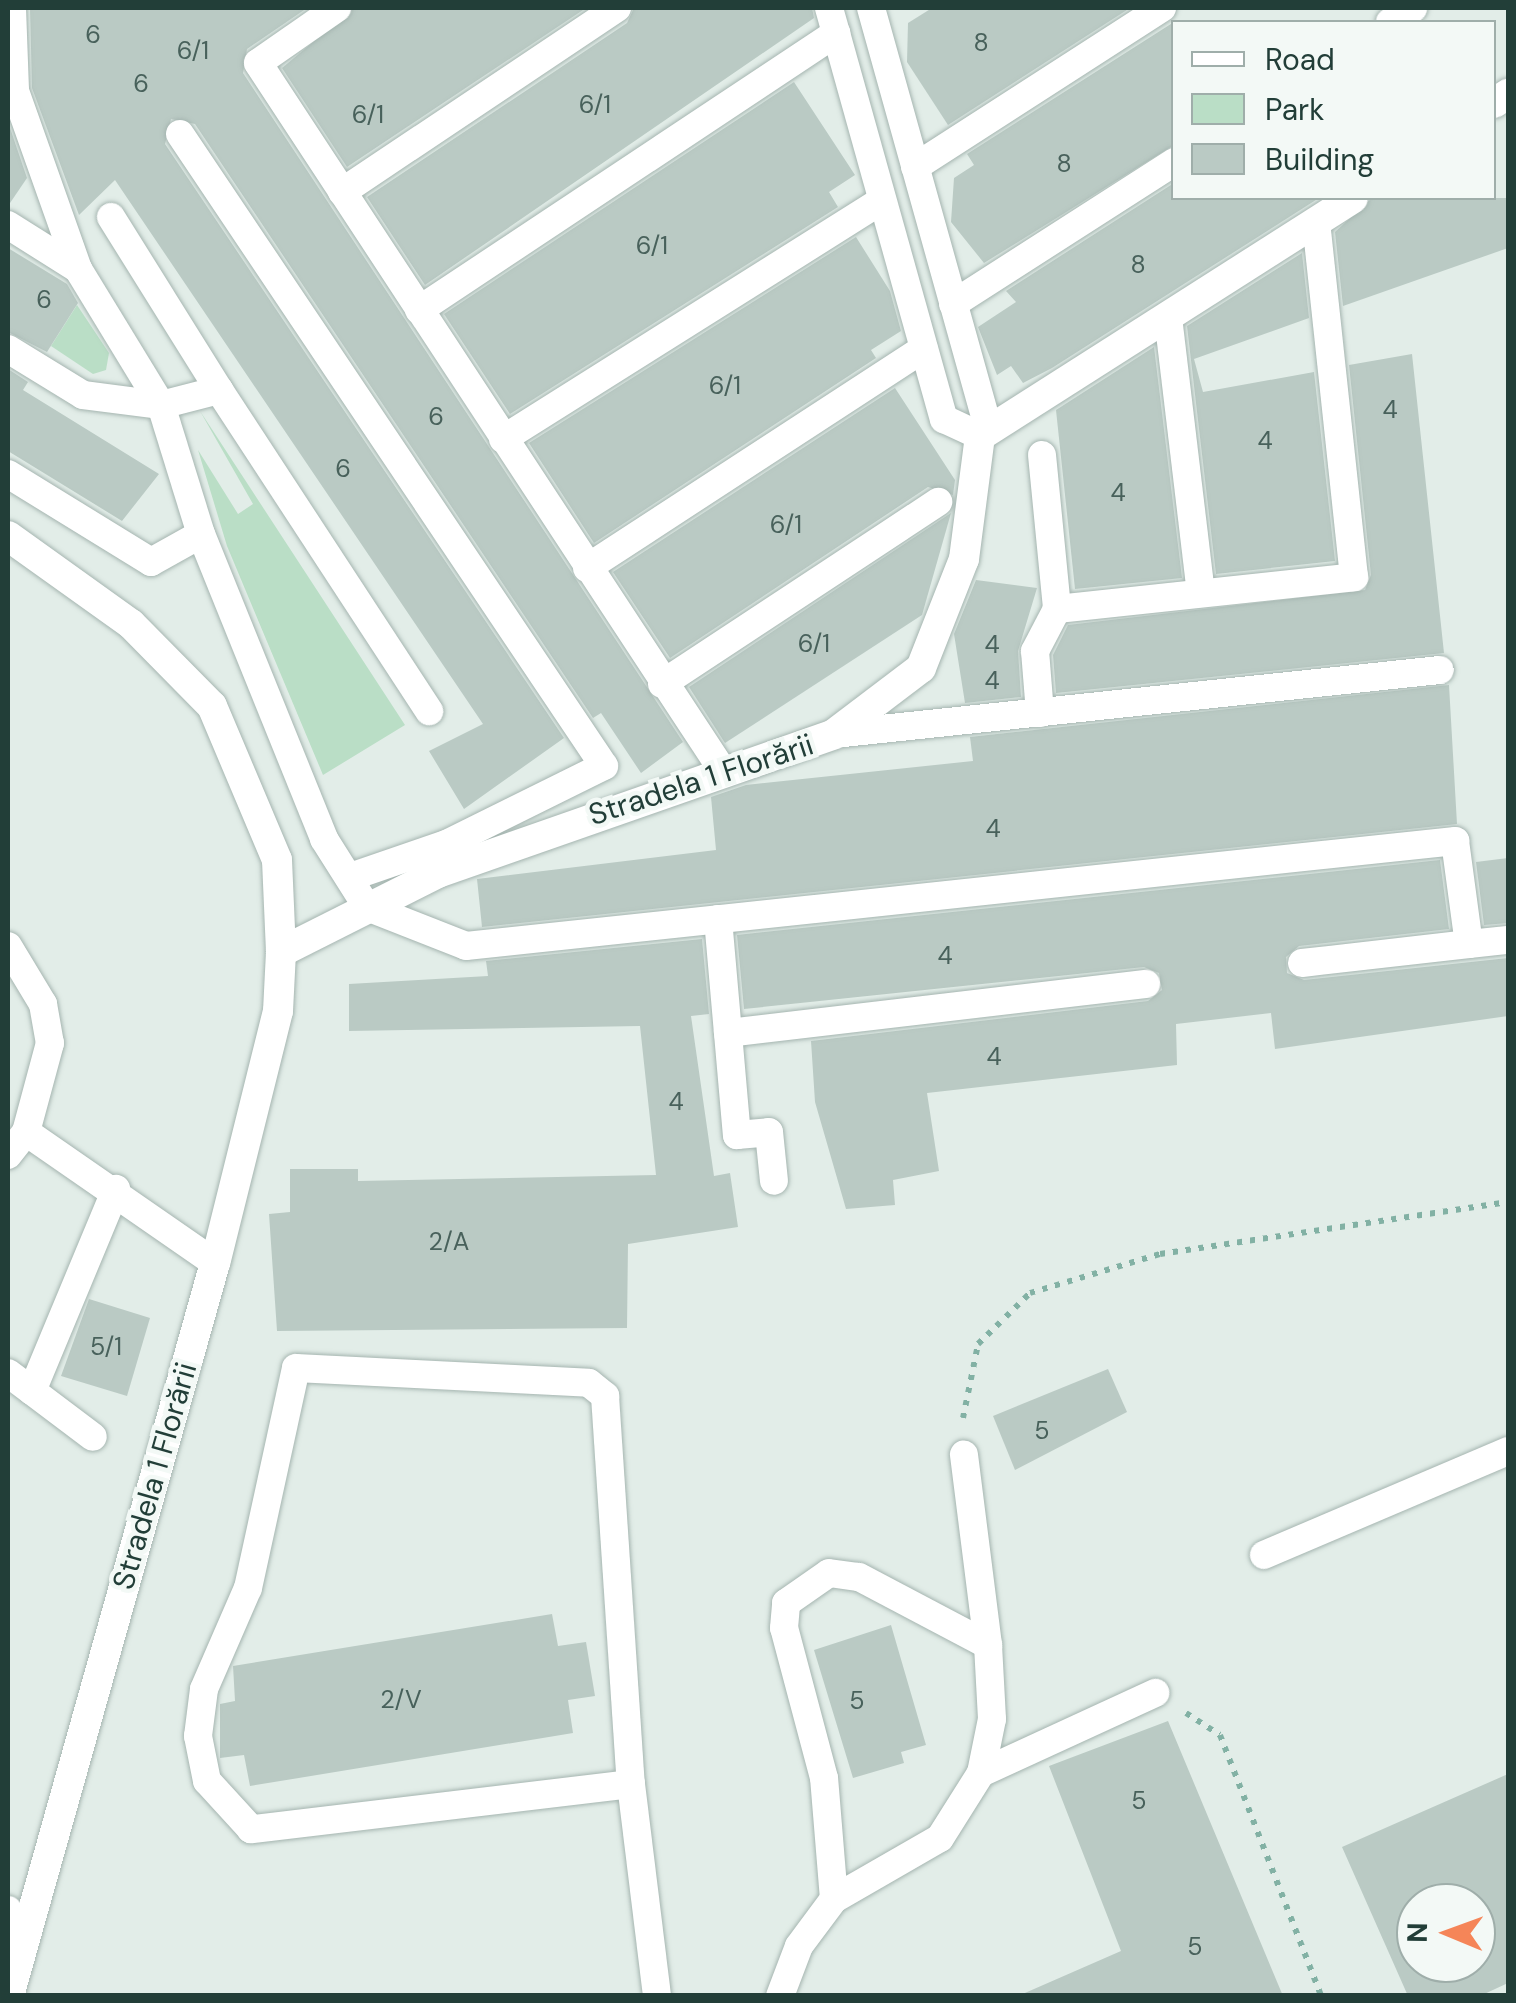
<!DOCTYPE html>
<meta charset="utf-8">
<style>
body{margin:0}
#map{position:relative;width:1516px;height:2003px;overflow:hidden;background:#e2ede8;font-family:"DM Sans",sans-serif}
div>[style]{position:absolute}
.green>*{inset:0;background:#badec6}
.building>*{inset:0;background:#bacac4}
.path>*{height:6px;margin-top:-3px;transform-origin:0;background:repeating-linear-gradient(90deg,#82b1a4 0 5px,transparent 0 13px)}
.roads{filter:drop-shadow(0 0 2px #a5b5b0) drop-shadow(0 0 2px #a5b5b0)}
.service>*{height:28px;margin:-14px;padding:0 14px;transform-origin:14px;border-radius:14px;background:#fff}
.minor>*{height:30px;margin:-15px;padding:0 15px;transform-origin:15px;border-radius:15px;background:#fff}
span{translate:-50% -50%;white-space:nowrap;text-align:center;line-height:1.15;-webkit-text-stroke:9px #f3f9f6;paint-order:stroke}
.number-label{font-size:25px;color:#48615b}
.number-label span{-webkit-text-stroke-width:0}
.street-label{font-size:30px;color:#223e38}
.frame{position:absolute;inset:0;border:10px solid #223e38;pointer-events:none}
.legend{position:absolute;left:1171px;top:20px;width:325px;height:180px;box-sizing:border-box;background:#f3f9f6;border:2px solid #9faeaa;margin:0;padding:12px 18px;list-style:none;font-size:30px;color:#223e38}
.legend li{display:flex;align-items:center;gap:20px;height:50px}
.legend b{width:50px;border:2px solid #9faeaa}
.north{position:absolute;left:1396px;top:1883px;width:100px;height:100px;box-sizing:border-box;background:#f3f9f6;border:2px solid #9faeaa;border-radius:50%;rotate:271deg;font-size:28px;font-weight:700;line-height:40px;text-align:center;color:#223e38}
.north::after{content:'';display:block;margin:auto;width:35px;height:45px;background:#f58558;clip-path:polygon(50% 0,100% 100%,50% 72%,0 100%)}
</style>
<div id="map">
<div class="green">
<i style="clip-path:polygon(77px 305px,109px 353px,106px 370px,93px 374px,51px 346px)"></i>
<i style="clip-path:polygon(200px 411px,405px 725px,323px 775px,227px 546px,198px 450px,238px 514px,253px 504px)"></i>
</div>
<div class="building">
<i style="clip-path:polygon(30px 8px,307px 8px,247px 49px,243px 73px,683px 742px,641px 773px,601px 713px,593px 718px,195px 124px,171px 119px,165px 144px,564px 738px,464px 809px,429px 751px,483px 724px,115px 180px,79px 215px,32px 88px)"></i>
<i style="clip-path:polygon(354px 8px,586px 8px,347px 167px,282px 68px)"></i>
<i style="clip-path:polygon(634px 8px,812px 8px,814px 18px,425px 285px,367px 197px,627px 23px)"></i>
<i style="clip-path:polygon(932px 8px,1130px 8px,948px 125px,907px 62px,908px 23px)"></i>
<i style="clip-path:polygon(1174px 22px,1174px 145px,984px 263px,951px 222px,954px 178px,974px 165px,967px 154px)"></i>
<i style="clip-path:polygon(794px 82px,855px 175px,829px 192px,838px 207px,510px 414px,444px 314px)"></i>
<i style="clip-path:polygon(8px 122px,27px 178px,8px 206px)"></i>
<i style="clip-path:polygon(1174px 183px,1174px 198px,1319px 198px,1052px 368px,1023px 383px,1011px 366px,997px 375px,978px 327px,1016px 302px,1006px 291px)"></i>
<i style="clip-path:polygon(1372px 198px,1508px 198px,1508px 248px,1343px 306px,1335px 232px)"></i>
<i style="clip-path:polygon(856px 237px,890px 291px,901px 331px,871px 350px,876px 358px,594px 543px,529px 443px)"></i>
<i style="clip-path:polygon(8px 248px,67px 284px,78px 303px,47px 352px,8px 332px)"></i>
<i style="clip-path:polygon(1302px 253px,1309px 318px,1194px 359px,1203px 392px,1314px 372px,1335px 561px,1216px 574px,1187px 326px)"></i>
<i style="clip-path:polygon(1154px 347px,1182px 578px,1075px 589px,1056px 410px)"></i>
<i style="clip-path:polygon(1412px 354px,1444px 653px,1056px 693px,1053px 655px,1068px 625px,1365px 590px,1371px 575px,1349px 365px)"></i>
<i style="clip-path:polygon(8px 369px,28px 382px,23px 390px,159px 474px,122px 521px,8px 451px)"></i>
<i style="clip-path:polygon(895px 388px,955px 480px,953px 495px,928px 487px,670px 658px,613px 572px)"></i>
<i style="clip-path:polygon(951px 513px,922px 615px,725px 743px,689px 687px)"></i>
<i style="clip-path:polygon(976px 580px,1037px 588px,1018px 651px,1021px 697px,965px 703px,954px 634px)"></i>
<i style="clip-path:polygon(1449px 685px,1457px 824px,482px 927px,477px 879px,716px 850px,711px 797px,746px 785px,973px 761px,970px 737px)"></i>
<i style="clip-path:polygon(1508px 858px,1508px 923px,1484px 925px,1476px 862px)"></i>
<i style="clip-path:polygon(1440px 860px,1449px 929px,1299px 946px,1286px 957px,1287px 973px,1304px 980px,1508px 958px,1508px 1016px,1275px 1049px,1271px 1013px,1176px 1024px,1177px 1065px,927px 1093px,939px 1171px,893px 1180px,895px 1205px,846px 1209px,815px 1102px,811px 1041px,1148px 1001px,1162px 990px,1159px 973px,1144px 967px,744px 1009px,737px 935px)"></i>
<i style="clip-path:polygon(702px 939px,709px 1014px,691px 1016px,714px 1176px,730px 1173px,738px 1227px,628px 1244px,627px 1328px,277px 1331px,269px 1214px,290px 1212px,290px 1169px,358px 1169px,358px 1181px,656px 1175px,640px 1026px,349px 1031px,349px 984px,488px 976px,486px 961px)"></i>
<i style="clip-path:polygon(89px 1299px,150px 1318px,127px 1396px,61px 1376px)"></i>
<i style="clip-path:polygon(1108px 1369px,1127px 1412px,1015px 1470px,993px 1416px)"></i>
<i style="clip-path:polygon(552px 1614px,558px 1646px,586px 1642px,595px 1696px,568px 1700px,573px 1733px,250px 1786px,244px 1755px,220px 1758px,220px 1704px,235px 1701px,233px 1666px)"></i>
<i style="clip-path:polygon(891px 1625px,926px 1745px,901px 1752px,904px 1763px,853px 1778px,814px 1650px)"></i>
<i style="clip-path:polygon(1168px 1721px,1283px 1996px,1018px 1996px,1121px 1951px,1049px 1766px)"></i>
<i style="clip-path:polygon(evenodd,1508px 1774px,1508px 1983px,1480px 1996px,1408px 1996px,1342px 1847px,1508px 1774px,1416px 1903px,1476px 1903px,1476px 1963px,1416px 1963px,1416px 1903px)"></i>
</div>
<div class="path">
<i style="left:963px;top:1418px;width:76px;rotate:-78.5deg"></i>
<i style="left:978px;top:1344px;width:73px;rotate:-44.4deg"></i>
<i style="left:1030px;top:1293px;width:136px;rotate:-16.7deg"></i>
<i style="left:1160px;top:1254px;width:352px;rotate:-8.5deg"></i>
<i style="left:1186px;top:1713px;width:40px;rotate:32.9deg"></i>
<i style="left:1220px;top:1735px;width:280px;rotate:68.8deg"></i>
</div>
<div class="roads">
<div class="service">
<i style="left:12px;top:8px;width:83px;rotate:87.9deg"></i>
<i style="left:15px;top:91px;width:189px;rotate:70.5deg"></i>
<i style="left:78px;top:269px;width:159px;rotate:58.6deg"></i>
<i style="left:161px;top:405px;width:135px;rotate:72.8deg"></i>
<i style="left:201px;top:534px;width:329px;rotate:68deg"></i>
<i style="left:324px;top:839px;width:80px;rotate:57.7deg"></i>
<i style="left:367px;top:907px;width:106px;rotate:21.5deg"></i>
<i style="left:466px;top:946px;width:995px;rotate:-6.06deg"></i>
<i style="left:1455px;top:841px;width:104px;rotate:82.3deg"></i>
<i style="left:1469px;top:944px;width:39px;rotate:-6deg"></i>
<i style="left:337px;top:8px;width:96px;rotate:145.2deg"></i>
<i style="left:258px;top:63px;width:843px;rotate:56.71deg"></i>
<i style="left:829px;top:8px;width:427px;rotate:74.4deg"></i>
<i style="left:944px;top:419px;width:40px;rotate:25deg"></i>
<i style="left:871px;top:8px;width:438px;rotate:74.4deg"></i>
<i style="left:1390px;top:22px;width:27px;rotate:-31deg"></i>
<i style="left:180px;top:134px;width:761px;rotate:56.14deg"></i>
<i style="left:604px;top:766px;width:176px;rotate:153.7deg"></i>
<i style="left:446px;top:844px;width:98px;rotate:161deg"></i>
<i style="left:915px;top:167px;width:294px;rotate:-32.8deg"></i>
<i style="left:342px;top:192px;width:331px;rotate:-33.8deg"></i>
<i style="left:111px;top:217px;width:204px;rotate:58deg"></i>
<i style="left:8px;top:225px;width:83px;rotate:32.2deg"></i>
<i style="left:953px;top:304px;width:263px;rotate:-32.7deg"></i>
<i style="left:419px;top:310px;width:501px;rotate:-33.59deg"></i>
<i style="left:1168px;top:317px;width:278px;rotate:83.2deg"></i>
<i style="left:8px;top:349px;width:88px;rotate:31.5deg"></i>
<i style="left:83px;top:395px;width:79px;rotate:7.3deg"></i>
<i style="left:161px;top:405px;width:60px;rotate:-14.5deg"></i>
<i style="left:219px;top:390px;width:384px;rotate:56.8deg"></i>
<i style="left:503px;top:439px;width:448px;rotate:-32.2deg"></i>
<i style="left:1042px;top:455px;width:155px;rotate:84.4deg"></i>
<i style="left:1057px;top:609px;width:299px;rotate:-6.1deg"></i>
<i style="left:1354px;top:577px;width:356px;rotate:-96.1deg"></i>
<i style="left:8px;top:474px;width:168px;rotate:31.6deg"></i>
<i style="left:151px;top:562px;width:57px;rotate:-29.2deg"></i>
<i style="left:587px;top:568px;width:402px;rotate:-33.1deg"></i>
<i style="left:662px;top:684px;width:331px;rotate:-33.4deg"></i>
<i style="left:1040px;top:713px;width:62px;rotate:-94.6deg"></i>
<i style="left:1035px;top:651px;width:47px;rotate:-62.4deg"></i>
<i style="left:834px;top:734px;width:609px;rotate:-6.03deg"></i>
<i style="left:718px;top:919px;width:217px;rotate:85deg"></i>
<i style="left:737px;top:1135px;width:32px;rotate:-5deg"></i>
<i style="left:769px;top:1132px;width:49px;rotate:84.2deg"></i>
<i style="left:8px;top:946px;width:68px;rotate:58.9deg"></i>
<i style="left:43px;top:1004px;width:40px;rotate:80deg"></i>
<i style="left:50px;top:1043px;width:92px;rotate:105.1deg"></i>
<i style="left:26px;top:1132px;width:230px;rotate:34.7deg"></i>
<i style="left:1302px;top:963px;width:168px;rotate:-6.5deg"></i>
<i style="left:728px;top:1033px;width:421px;rotate:-6.7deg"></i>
<i style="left:8px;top:1155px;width:29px;rotate:-52deg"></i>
<i style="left:8px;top:1373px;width:30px;rotate:37deg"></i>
<i style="left:32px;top:1391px;width:219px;rotate:-67.4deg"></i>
<i style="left:32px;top:1391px;width:76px;rotate:37deg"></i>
<i style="left:1264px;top:1555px;width:265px;rotate:-23.1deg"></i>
<i style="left:981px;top:1773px;width:192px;rotate:-24.7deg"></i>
<i style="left:631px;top:1784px;width:383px;rotate:173.2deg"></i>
<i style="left:251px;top:1829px;width:65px;rotate:-132.5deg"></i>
<i style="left:207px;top:1781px;width:46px;rotate:-101.3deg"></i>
<i style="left:198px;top:1736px;width:47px;rotate:-82.7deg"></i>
<i style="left:204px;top:1689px;width:110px;rotate:-66.5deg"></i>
<i style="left:248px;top:1588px;width:225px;rotate:-77.7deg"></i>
<i style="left:296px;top:1368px;width:293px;rotate:2.9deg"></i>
<i style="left:589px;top:1383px;width:21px;rotate:39deg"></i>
<i style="left:605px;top:1396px;width:389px;rotate:86.2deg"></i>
<i style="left:631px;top:1784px;width:214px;rotate:83deg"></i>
<i style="left:834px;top:1899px;width:121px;rotate:-94.7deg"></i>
<i style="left:824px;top:1778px;width:155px;rotate:-104.9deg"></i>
<i style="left:784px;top:1628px;width:25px;rotate:-85deg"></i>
<i style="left:786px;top:1603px;width:52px;rotate:-34.9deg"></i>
<i style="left:829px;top:1573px;width:30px;rotate:8deg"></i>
<i style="left:859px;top:1577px;width:146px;rotate:27.8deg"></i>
<i style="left:8px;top:1910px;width:34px;rotate:64deg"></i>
<i style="left:780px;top:1996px;width:53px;rotate:-69.2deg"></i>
<i style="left:799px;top:1946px;width:59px;rotate:-53.3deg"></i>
<i style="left:834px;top:1899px;width:122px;rotate:-29.9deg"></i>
<i style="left:940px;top:1838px;width:77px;rotate:-57.8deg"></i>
<i style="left:981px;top:1773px;width:55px;rotate:-78.5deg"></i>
<i style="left:992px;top:1719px;width:74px;rotate:-93.1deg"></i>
<i style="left:988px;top:1645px;width:192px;rotate:-97.2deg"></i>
</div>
<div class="minor">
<i style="left:1494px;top:103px;width:17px;rotate:-33deg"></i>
<i style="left:8px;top:536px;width:151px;rotate:35.6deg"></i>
<i style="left:131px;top:624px;width:115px;rotate:45.4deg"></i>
<i style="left:212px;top:706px;width:167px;rotate:67.1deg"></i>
<i style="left:277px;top:860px;width:92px;rotate:87.5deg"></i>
<i style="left:281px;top:952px;width:59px;rotate:92.9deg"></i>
<i style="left:278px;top:1011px;width:260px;rotate:104deg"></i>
<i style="left:215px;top:1263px;width:761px;rotate:105.7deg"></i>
<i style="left:281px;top:952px;width:176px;rotate:-26.7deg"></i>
<i style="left:438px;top:873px;width:420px;rotate:-19.3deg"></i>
<i style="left:834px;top:734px;width:109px;rotate:-37.2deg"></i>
<i style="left:921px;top:668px;width:117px;rotate:-68.5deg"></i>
<i style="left:964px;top:559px;width:124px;rotate:-82.6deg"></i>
<i style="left:980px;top:436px;width:442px;rotate:-32.5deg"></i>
</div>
</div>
<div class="number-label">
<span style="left:93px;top:35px">6</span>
<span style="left:981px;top:43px">8</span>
<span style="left:193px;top:51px">6/1</span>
<span style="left:141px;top:84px">6</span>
<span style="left:595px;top:105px">6/1</span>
<span style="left:368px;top:115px">6/1</span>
<span style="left:1064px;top:164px">8</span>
<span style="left:652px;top:246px">6/1</span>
<span style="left:1138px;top:265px">8</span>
<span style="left:44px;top:300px">6</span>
<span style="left:725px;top:386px">6/1</span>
<span style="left:1390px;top:410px">4</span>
<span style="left:436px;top:417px">6</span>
<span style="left:1265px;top:441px">4</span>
<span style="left:343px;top:469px">6</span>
<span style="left:1118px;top:493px">4</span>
<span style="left:786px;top:525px">6/1</span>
<span style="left:814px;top:644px">6/1</span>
<span style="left:992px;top:645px">4</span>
<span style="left:992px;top:681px">4</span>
<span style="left:993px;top:829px">4</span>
<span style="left:945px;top:956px">4</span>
<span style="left:994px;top:1057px">4</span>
<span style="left:676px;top:1102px">4</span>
<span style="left:449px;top:1242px">2/A</span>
<span style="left:106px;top:1347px">5/1</span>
<span style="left:1042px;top:1431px">5</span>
<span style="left:401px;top:1700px">2/V</span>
<span style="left:857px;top:1701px">5</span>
<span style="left:1139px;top:1801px">5</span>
<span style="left:1195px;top:1947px">5</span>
</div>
<div class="street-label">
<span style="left:701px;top:780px;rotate:-18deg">Stradela 1 Florării</span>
<span style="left:155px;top:1476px;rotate:-74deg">Stradela 1 Florării</span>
</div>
<div class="frame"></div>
<ul class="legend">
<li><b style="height:12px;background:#fff"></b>Road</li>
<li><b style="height:28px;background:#badec6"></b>Park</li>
<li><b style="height:28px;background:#bacac4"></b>Building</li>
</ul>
<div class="north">N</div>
</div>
